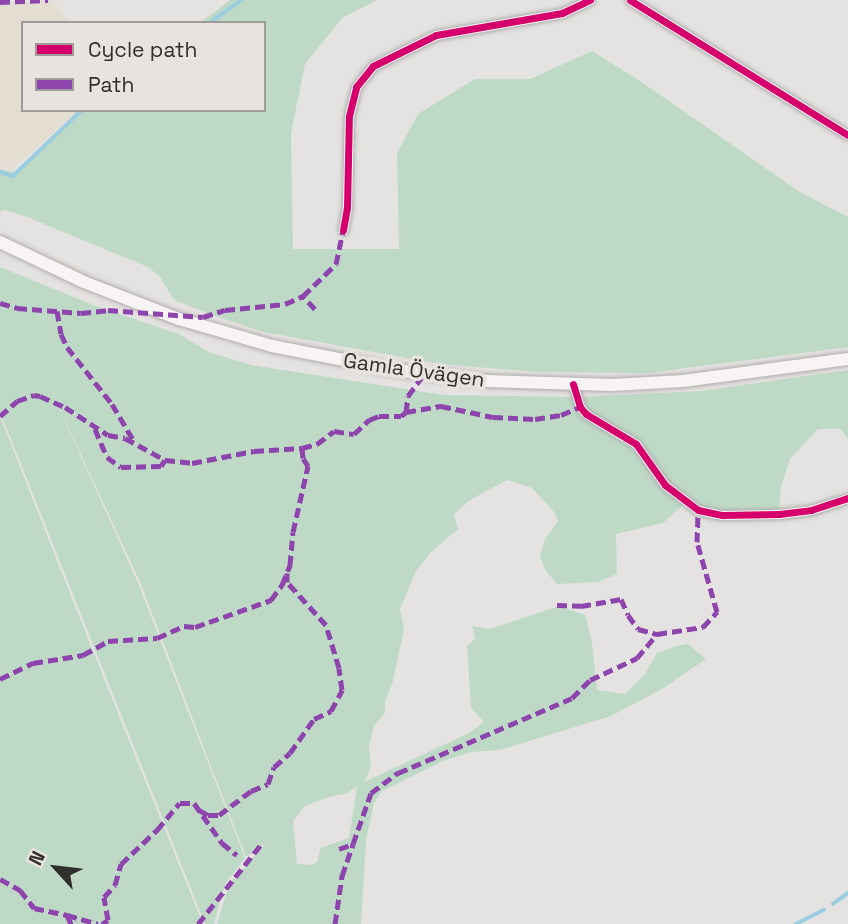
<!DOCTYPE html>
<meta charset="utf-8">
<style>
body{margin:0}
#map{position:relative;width:848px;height:924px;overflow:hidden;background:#e5e3e1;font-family:"Space Grotesk",sans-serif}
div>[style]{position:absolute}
.commercial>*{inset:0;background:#e3ded1}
.green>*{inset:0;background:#bedac7}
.stream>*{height:3.5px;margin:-1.75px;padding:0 1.75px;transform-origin:1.75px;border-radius:1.75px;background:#9bcde0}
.roads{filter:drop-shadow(0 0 2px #b0aead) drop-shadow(0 0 2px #b0aead)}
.minor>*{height:9px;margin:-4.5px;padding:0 4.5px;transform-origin:4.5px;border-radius:4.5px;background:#fbfbfa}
.secondary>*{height:12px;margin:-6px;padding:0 6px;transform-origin:6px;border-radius:6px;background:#f8f3f4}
.quiet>*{height:5px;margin-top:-2.5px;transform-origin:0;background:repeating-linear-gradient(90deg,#8e44ad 0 10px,transparent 0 15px)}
.cycleway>*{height:7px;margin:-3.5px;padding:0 3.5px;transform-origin:3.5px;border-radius:3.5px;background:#d6006c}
span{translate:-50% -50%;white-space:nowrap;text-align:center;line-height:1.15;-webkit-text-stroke:7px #e7e3df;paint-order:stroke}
.street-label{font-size:21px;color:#302f2d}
.legend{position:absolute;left:21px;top:21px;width:245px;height:91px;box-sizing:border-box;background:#e7e3df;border:2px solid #9e9b98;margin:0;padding:9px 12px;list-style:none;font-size:21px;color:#302f2d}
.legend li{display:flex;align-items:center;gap:14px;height:35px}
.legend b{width:35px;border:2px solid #9e9b98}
.north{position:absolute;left:21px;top:833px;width:70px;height:70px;-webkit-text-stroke:5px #e7e3df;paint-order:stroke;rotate:297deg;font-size:19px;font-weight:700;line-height:28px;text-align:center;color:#302f2d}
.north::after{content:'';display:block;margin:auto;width:24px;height:32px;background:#302f2d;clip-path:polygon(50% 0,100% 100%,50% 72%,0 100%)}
</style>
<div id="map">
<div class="commercial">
<i style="clip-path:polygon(52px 0,72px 23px,23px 23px,23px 110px,78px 110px,12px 170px,0 166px,0 4px)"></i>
</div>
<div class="green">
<i style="clip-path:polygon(230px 0,377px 0,343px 17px,305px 64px,291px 133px,293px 249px,399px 249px,397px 153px,418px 114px,475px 79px,530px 79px,592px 51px,640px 81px,800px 192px,848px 217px,848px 347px,648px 373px,538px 372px,439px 364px,264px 332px,209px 314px,174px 300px,160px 277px,148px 267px,27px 217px,5px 210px,0 212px,0 169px,14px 172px,85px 110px,264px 110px,264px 23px,200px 23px)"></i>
<i style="clip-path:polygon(evenodd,0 267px,96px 306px,179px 334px,209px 352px,251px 365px,444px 395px,577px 397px,701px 391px,848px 370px,848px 439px,841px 429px,818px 429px,790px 459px,781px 487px,779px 514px,722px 515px,687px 501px,663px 523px,616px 534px,617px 574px,598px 582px,557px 584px,546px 571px,540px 557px,545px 539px,558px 521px,554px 512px,532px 488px,507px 480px,470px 500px,454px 514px,458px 529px,432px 551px,416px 571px,400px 609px,404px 629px,393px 681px,385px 702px,385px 713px,374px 726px,369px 745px,371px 767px,364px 782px,469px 733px,484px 722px,471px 708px,467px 646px,475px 639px,472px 626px,490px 629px,559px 606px,585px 615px,592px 642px,597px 690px,625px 694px,645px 674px,657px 653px,676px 646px,688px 644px,706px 659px,662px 689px,611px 716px,500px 750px,471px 752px,443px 761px,382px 791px,374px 803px,366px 841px,361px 924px,217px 924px,229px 884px,267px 842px,246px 857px,140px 582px,46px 379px,138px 583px,245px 858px,225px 884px,214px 924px,205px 924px,0 412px,0 267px,357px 787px,349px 838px,320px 848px,318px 861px,313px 865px,297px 864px,293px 821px,305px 806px,328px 797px,345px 794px,357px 787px)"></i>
<i style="clip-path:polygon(0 416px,86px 634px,203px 924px,0 924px)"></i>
</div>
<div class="stream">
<i style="left:209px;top:23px;width:40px;rotate:-34.9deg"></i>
<i style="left:0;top:172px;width:14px;rotate:17deg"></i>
<i style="left:13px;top:176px;width:95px;rotate:-43.7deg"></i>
<i style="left:833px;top:904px;width:19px;rotate:-36deg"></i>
<i style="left:796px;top:924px;width:31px;rotate:-27deg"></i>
</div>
<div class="roads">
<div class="minor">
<i style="left:630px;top:0;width:256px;rotate:31.8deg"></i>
<i style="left:343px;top:230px;width:22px;rotate:-80deg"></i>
<i style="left:347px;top:208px;width:92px;rotate:-88.8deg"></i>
<i style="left:349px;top:116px;width:30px;rotate:-76deg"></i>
<i style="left:356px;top:87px;width:27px;rotate:-51deg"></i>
<i style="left:373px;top:66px;width:70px;rotate:-26.2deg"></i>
<i style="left:436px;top:35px;width:128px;rotate:-9.9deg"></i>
<i style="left:562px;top:13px;width:31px;rotate:-25deg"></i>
<i style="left:573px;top:384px;width:24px;rotate:73deg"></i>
<i style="left:580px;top:407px;width:9px;rotate:49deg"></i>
<i style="left:586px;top:414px;width:58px;rotate:31deg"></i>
<i style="left:636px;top:444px;width:50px;rotate:54.7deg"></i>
<i style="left:665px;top:485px;width:41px;rotate:37.1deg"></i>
<i style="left:698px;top:510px;width:25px;rotate:12deg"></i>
<i style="left:722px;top:515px;width:57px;rotate:-1deg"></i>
<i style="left:779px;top:514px;width:32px;rotate:-7deg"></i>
<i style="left:811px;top:510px;width:39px;rotate:-18deg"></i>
</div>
<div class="secondary">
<i style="left:0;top:242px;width:93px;rotate:25.5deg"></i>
<i style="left:84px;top:282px;width:102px;rotate:21.3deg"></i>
<i style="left:179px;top:319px;width:97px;rotate:16.2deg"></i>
<i style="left:272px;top:346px;width:126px;rotate:11deg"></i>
<i style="left:396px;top:370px;width:92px;rotate:6.9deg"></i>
<i style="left:487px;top:381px;width:125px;rotate:1.8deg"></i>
<i style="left:612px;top:385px;width:71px;rotate:-3.2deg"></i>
<i style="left:683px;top:381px;width:166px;rotate:-7.6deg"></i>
</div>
</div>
<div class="quiet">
<i style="left:0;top:2px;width:48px;rotate:-2.4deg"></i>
<i style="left:0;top:303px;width:18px;rotate:16deg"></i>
<i style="left:17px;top:308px;width:64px;rotate:4.5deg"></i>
<i style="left:81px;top:313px;width:27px;rotate:-6deg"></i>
<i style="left:108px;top:310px;width:95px;rotate:4.2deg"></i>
<i style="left:203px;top:317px;width:23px;rotate:-18deg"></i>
<i style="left:225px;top:310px;width:60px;rotate:-5.7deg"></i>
<i style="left:285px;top:304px;width:20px;rotate:-24deg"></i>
<i style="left:315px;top:309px;width:18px;rotate:-133deg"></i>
<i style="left:303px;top:296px;width:46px;rotate:-44.1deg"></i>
<i style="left:336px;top:264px;width:35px;rotate:-78deg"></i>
<i style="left:57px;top:311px;width:23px;rotate:80deg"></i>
<i style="left:61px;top:334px;width:14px;rotate:65deg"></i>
<i style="left:67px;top:347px;width:73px;rotate:51.7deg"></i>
<i style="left:112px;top:404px;width:43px;rotate:59.3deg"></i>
<i style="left:406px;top:412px;width:16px;rotate:-83deg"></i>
<i style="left:408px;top:396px;width:29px;rotate:-54deg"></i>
<i style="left:0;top:416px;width:23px;rotate:-41deg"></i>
<i style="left:17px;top:401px;width:18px;rotate:-19deg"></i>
<i style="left:34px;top:395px;width:6px;rotate:9deg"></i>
<i style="left:40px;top:396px;width:27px;rotate:24deg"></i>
<i style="left:65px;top:407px;width:51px;rotate:33.1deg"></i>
<i style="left:108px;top:435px;width:17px;rotate:10deg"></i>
<i style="left:125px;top:438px;width:46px;rotate:28.8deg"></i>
<i style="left:165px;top:460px;width:27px;rotate:6deg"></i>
<i style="left:192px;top:463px;width:63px;rotate:-11deg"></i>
<i style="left:254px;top:451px;width:48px;rotate:-3.6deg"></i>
<i style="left:302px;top:448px;width:16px;rotate:-15deg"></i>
<i style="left:317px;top:444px;width:21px;rotate:-37deg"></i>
<i style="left:334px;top:431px;width:20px;rotate:9deg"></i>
<i style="left:354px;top:434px;width:21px;rotate:-43deg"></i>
<i style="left:369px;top:420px;width:11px;rotate:-22deg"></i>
<i style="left:379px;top:416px;width:22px"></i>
<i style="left:401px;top:416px;width:6px;rotate:-39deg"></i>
<i style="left:406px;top:412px;width:36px;rotate:-10deg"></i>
<i style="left:441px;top:406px;width:53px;rotate:11.9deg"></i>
<i style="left:493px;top:417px;width:42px;rotate:2.7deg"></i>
<i style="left:535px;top:419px;width:26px;rotate:-9deg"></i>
<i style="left:561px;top:415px;width:21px;rotate:-23deg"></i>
<i style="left:95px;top:429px;width:30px;rotate:67deg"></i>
<i style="left:107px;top:457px;width:17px;rotate:36deg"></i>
<i style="left:121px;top:467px;width:40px;rotate:-1.4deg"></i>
<i style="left:161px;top:466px;width:7px;rotate:-56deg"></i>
<i style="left:557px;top:605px;width:24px;rotate:2deg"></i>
<i style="left:581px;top:606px;width:41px;rotate:-9.9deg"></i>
<i style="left:621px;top:599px;width:17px;rotate:66deg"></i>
<i style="left:628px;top:615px;width:17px;rotate:54deg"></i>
<i style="left:638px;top:629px;width:20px;rotate:15deg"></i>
<i style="left:657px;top:634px;width:47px;rotate:-8.7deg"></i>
<i style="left:703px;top:627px;width:21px;rotate:-47deg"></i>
<i style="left:717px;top:612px;width:73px;rotate:-105.9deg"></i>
<i style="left:697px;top:542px;width:32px;rotate:-88deg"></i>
<i style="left:0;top:679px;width:37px;rotate:-26deg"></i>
<i style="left:33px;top:663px;width:51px;rotate:-9.1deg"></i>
<i style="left:83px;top:655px;width:29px;rotate:-29deg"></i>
<i style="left:108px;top:641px;width:49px;rotate:-3.5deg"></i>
<i style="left:157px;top:638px;width:30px;rotate:-24deg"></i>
<i style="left:184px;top:626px;width:11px;rotate:5deg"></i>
<i style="left:195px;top:627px;width:81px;rotate:-19.6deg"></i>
<i style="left:271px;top:600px;width:19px;rotate:-54deg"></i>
<i style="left:282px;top:585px;width:22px;rotate:-68deg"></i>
<i style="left:290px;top:565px;width:33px;rotate:-85deg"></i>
<i style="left:293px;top:532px;width:68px;rotate:-77.2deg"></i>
<i style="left:308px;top:466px;width:9px;rotate:-122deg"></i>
<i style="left:303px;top:458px;width:10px;rotate:-96deg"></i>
<i style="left:199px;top:810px;width:10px;rotate:29deg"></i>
<i style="left:208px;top:815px;width:11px"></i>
<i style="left:219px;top:815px;width:40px;rotate:-37deg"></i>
<i style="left:251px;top:791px;width:18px;rotate:-22deg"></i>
<i style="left:268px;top:784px;width:18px;rotate:-71deg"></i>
<i style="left:274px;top:767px;width:21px;rotate:-41deg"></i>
<i style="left:290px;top:753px;width:42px;rotate:-54.8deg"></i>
<i style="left:314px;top:719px;width:19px;rotate:-25deg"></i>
<i style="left:331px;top:711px;width:24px;rotate:-62deg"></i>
<i style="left:342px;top:690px;width:22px;rotate:-98deg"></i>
<i style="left:339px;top:668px;width:45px;rotate:-106.8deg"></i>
<i style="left:326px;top:625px;width:58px;rotate:-132.2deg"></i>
<i style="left:287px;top:582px;width:9px;rotate:-90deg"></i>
<i style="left:339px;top:849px;width:15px;rotate:-20deg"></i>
<i style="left:353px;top:844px;width:54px;rotate:-70.6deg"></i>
<i style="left:371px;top:793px;width:34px;rotate:-37deg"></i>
<i style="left:398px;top:773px;width:189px;rotate:-23.3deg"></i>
<i style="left:572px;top:698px;width:25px;rotate:-45deg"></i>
<i style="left:590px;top:680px;width:52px;rotate:-25.1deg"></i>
<i style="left:637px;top:658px;width:31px;rotate:-50deg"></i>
<i style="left:0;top:879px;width:23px;rotate:29deg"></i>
<i style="left:20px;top:890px;width:23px;rotate:52deg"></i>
<i style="left:34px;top:908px;width:34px;rotate:12deg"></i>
<i style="left:67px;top:915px;width:10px;rotate:66deg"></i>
<i style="left:67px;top:915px;width:32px;rotate:16deg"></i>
<i style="left:102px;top:924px;width:7px;rotate:-34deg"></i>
<i style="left:108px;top:920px;width:23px;rotate:-100deg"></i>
<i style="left:104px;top:897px;width:16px;rotate:-47deg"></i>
<i style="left:115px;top:885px;width:22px;rotate:-74deg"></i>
<i style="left:121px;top:864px;width:50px;rotate:-43.4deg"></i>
<i style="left:157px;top:830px;width:35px;rotate:-50deg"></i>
<i style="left:180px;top:803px;width:14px"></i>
<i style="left:194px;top:803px;width:49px;rotate:55deg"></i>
<i style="left:222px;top:843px;width:19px;rotate:39deg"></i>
<i style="left:198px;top:924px;width:105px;rotate:-51.6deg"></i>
<i style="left:335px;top:924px;width:49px;rotate:-81.7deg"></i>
<i style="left:342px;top:876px;width:34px;rotate:-71deg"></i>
</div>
<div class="cycleway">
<i style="left:630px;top:0;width:256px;rotate:31.8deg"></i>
<i style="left:343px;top:230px;width:22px;rotate:-80deg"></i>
<i style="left:347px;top:208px;width:92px;rotate:-88.8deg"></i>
<i style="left:349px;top:116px;width:30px;rotate:-76deg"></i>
<i style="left:356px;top:87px;width:27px;rotate:-51deg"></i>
<i style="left:373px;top:66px;width:70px;rotate:-26.2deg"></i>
<i style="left:436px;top:35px;width:128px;rotate:-9.9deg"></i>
<i style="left:562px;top:13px;width:31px;rotate:-25deg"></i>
<i style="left:573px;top:384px;width:24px;rotate:73deg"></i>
<i style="left:580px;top:407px;width:9px;rotate:49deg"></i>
<i style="left:586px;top:414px;width:58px;rotate:31deg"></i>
<i style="left:636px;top:444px;width:50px;rotate:54.7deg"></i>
<i style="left:665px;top:485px;width:41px;rotate:37.1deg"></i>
<i style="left:698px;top:510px;width:25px;rotate:12deg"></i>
<i style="left:722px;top:515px;width:57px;rotate:-1deg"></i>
<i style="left:779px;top:514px;width:32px;rotate:-7deg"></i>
<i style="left:811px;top:510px;width:39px;rotate:-18deg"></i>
</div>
<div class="street-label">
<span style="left:414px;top:370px;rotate:8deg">Gamla Övägen</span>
</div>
<ul class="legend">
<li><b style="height:9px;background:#d6006c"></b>Cycle path</li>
<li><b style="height:9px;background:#8e44ad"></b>Path</li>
</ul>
<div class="north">N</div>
</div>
